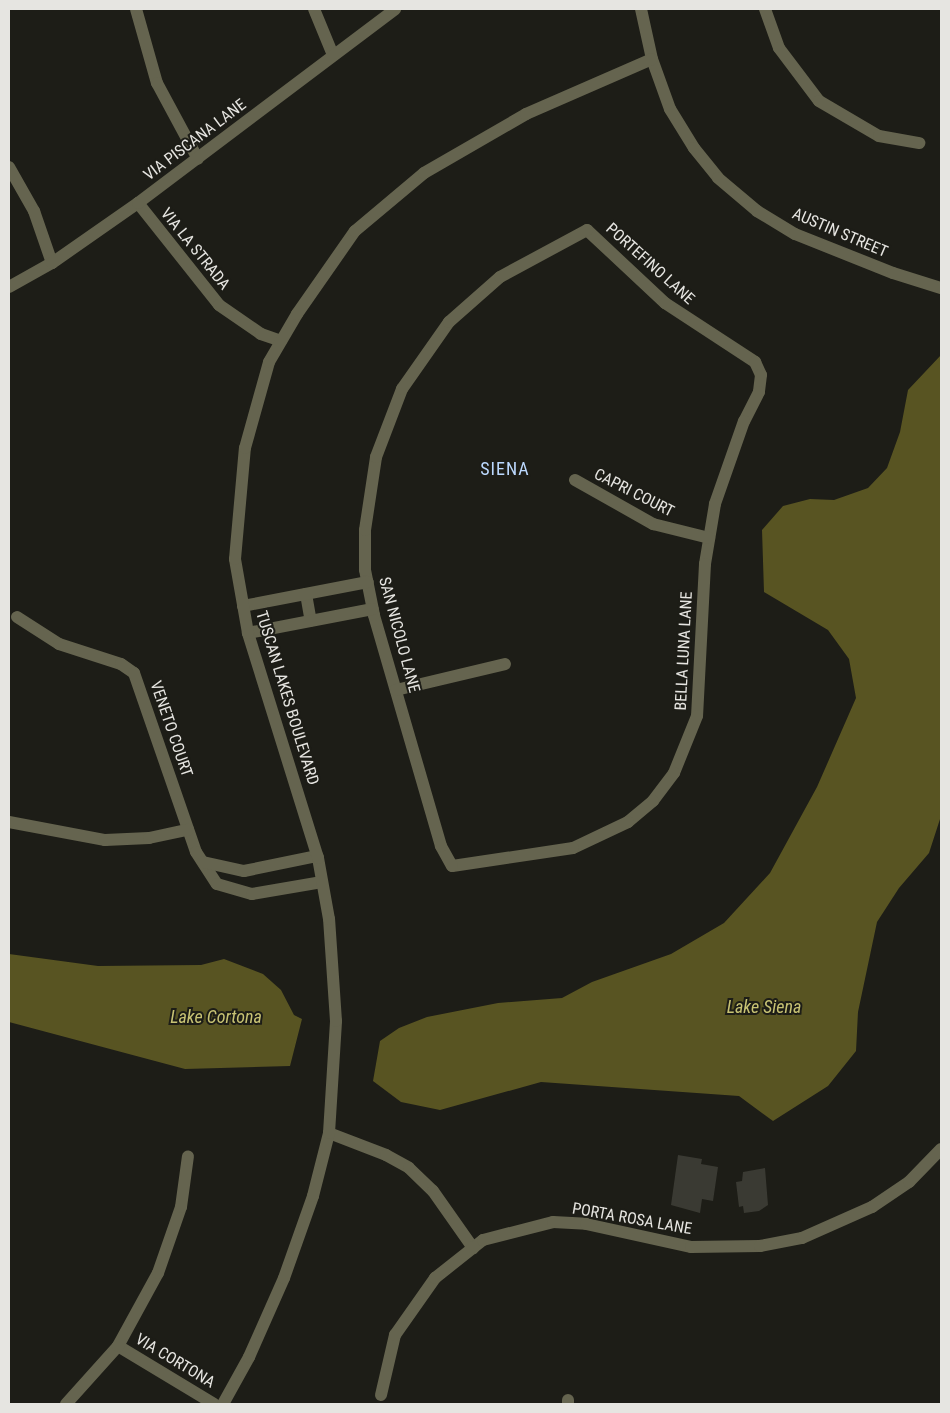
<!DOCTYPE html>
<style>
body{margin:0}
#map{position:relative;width:950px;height:1413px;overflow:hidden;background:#1d1d17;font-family:"Roboto Condensed",sans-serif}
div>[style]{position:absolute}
.water>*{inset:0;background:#585422}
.building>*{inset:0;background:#3a3a33}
.minor>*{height:12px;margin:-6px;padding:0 6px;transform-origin:6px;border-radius:6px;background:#65644f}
span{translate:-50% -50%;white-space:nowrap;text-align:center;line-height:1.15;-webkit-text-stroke:4px #1d1d17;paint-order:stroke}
.street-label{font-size:16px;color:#e6e5e1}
.neighbourhood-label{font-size:18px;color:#bbd8fd;letter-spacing:1px}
.water-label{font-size:18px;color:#c8c374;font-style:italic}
.frame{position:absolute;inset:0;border:10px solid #e6e5e1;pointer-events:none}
</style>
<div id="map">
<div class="water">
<i style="clip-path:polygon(941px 355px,941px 816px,929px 853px,899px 888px,877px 922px,858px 1012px,856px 1051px,828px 1086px,773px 1121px,739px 1096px,541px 1082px,440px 1110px,401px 1102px,373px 1081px,380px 1041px,399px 1028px,427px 1017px,498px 1003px,562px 998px,592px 982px,671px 954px,724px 923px,770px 873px,817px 787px,856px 698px,849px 659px,828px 630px,764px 592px,762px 530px,783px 506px,810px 499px,834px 500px,868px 488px,887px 468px,900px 432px,908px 390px)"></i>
<i style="clip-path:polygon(9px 954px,98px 966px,201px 965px,224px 959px,263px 974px,281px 990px,294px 1015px,302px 1019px,290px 1066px,185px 1069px,9px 1022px)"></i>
</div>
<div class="building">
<i style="clip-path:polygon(678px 1155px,702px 1159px,701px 1164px,718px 1167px,713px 1201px,702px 1199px,700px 1213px,671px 1205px)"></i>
<i style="clip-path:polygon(765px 1168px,768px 1205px,759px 1211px,744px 1213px,743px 1206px,739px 1207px,736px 1182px,742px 1181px,743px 1172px)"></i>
</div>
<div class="minor">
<i style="left:136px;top:9px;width:77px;rotate:74.2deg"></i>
<i style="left:157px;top:83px;width:86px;rotate:61.7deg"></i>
<i style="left:314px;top:9px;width:50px;rotate:67.6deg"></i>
<i style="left:641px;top:9px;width:51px;rotate:77.6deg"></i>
<i style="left:652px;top:59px;width:53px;rotate:70.2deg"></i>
<i style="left:670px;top:109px;width:46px;rotate:58.4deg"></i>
<i style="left:694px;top:148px;width:38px;rotate:51deg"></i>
<i style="left:718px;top:178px;width:51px;rotate:40.2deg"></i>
<i style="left:757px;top:211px;width:44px;rotate:31.2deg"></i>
<i style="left:795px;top:234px;width:105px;rotate:21.7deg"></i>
<i style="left:893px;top:273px;width:50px;rotate:17.4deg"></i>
<i style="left:765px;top:9px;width:41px;rotate:70.3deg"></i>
<i style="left:779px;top:48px;width:66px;rotate:53deg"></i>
<i style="left:819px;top:101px;width:69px;rotate:30.3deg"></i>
<i style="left:879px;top:136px;width:41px;rotate:9.9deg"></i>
<i style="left:9px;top:167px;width:51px;rotate:60.4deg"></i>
<i style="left:34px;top:211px;width:55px;rotate:70.9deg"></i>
<i style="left:138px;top:203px;width:130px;rotate:51.5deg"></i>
<i style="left:219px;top:305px;width:51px;rotate:34.6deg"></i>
<i style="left:261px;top:334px;width:21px;rotate:19deg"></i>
<i style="left:587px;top:230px;width:107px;rotate:43.1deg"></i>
<i style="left:665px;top:303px;width:108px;rotate:33.2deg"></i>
<i style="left:755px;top:362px;width:14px;rotate:65deg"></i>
<i style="left:761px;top:375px;width:17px;rotate:97deg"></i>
<i style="left:759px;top:392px;width:33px;rotate:117deg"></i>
<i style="left:744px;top:421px;width:88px;rotate:109.3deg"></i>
<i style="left:715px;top:504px;width:61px;rotate:99.5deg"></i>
<i style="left:705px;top:564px;width:152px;rotate:93deg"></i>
<i style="left:697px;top:716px;width:61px;rotate:112deg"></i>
<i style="left:674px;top:773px;width:35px;rotate:127deg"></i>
<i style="left:653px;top:801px;width:33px;rotate:140deg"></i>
<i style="left:628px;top:822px;width:61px;rotate:154.7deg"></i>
<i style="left:573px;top:848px;width:122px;rotate:171.5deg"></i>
<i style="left:452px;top:866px;width:23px;rotate:-119deg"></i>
<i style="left:441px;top:846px;width:241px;rotate:-106.2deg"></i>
<i style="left:374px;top:615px;width:46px;rotate:-101.3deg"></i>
<i style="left:365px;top:570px;width:40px;rotate:-90deg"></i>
<i style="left:365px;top:530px;width:74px;rotate:-81.4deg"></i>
<i style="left:376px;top:457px;width:73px;rotate:-69.1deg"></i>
<i style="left:402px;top:389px;width:82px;rotate:-55deg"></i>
<i style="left:449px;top:322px;width:68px;rotate:-41.4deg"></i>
<i style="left:500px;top:277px;width:99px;rotate:-28.4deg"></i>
<i style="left:9px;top:287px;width:49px;rotate:-29.2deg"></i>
<i style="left:52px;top:263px;width:105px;rotate:-34.9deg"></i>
<i style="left:138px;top:203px;width:322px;rotate:-37deg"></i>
<i style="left:575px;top:480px;width:90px;rotate:29.4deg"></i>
<i style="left:653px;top:524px;width:58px;rotate:14deg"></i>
<i style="left:306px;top:594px;width:27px;rotate:80deg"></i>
<i style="left:243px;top:606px;width:127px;rotate:-10.9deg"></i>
<i style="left:17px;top:617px;width:50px;rotate:32.7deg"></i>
<i style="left:59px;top:644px;width:65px;rotate:17.9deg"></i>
<i style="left:121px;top:664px;width:16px;rotate:35deg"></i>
<i style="left:134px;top:673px;width:189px;rotate:70.9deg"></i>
<i style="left:196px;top:852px;width:38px;rotate:57deg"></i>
<i style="left:217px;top:884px;width:36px;rotate:16deg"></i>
<i style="left:252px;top:894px;width:71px;rotate:-9.7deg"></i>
<i style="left:248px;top:633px;width:127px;rotate:-10.9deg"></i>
<i style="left:396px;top:690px;width:112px;rotate:-13.4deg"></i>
<i style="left:9px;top:822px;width:98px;rotate:10.6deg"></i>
<i style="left:105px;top:840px;width:44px;rotate:-2.6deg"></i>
<i style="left:149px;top:838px;width:40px;rotate:-12deg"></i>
<i style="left:203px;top:862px;width:42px;rotate:12.4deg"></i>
<i style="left:244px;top:871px;width:75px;rotate:-11.6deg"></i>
<i style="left:329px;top:1133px;width:61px;rotate:21.1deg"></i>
<i style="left:386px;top:1155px;width:26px;rotate:29deg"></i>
<i style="left:409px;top:1168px;width:33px;rotate:44deg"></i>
<i style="left:433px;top:1191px;width:70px;rotate:54.9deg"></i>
<i style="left:118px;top:1346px;width:112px;rotate:31.1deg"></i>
<i style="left:381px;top:1395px;width:62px;rotate:-76.9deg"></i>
<i style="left:395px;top:1335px;width:70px;rotate:-54.9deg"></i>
<i style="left:435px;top:1278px;width:61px;rotate:-38.4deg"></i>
<i style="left:483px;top:1240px;width:72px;rotate:-14.4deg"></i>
<i style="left:553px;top:1222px;width:33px;rotate:3deg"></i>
<i style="left:586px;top:1224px;width:107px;rotate:12.4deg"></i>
<i style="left:691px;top:1247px;width:69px;rotate:-0.8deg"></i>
<i style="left:760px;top:1246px;width:43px;rotate:-10.8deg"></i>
<i style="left:802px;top:1238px;width:77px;rotate:-23.9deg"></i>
<i style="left:872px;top:1207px;width:45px;rotate:-34deg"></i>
<i style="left:909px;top:1182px;width:46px;rotate:-45.9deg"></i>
<i style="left:66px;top:1404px;width:78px;rotate:-48.1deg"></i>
<i style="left:118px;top:1346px;width:83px;rotate:-61.3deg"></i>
<i style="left:158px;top:1273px;width:70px;rotate:-70.8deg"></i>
<i style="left:181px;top:1207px;width:51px;rotate:-82.2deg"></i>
<i style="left:223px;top:1404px;width:54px;rotate:-61deg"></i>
<i style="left:249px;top:1357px;width:86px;rotate:-66.1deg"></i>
<i style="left:284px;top:1278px;width:87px;rotate:-70.5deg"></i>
<i style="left:313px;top:1196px;width:65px;rotate:-75.7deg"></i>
<i style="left:329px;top:1133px;width:112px;rotate:-86.4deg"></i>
<i style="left:336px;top:1021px;width:102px;rotate:-93.9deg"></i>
<i style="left:329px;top:919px;width:62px;rotate:-100.2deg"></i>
<i style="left:318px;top:858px;width:236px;rotate:-107.3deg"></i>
<i style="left:248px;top:633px;width:75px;rotate:-100deg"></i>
<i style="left:235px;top:559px;width:111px;rotate:-84.9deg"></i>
<i style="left:245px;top:448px;width:89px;rotate:-74.4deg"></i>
<i style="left:269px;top:362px;width:56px;rotate:-59.7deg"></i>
<i style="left:297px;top:314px;width:101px;rotate:-55.1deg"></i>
<i style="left:355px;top:231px;width:90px;rotate:-40deg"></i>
<i style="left:424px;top:173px;width:118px;rotate:-30deg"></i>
<i style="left:526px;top:114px;width:137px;rotate:-23.6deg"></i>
<i style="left:568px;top:1404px;width:4px;rotate:-90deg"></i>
</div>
<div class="street-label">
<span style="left:195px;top:140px;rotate:-37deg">VIA PISCANA LANE</span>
<span style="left:840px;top:233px;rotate:23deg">AUSTIN STREET</span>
<span style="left:195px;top:249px;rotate:51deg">VIA LA STRADA</span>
<span style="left:650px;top:264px;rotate:42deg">PORTEFINO LANE</span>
<span style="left:634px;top:493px;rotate:27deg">CAPRI COURT</span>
<span style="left:399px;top:635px;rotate:75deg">SAN NICOLO LANE</span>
<span style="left:684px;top:651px;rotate:-87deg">BELLA LUNA LANE</span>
<span style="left:287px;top:698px;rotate:73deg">TUSCAN LAKES BOULEVARD</span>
<span style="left:171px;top:729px;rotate:71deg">VENETO COURT</span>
<span style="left:632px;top:1219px;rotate:10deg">PORTA ROSA LANE</span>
<span style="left:175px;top:1361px;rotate:31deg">VIA CORTONA</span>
</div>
<div class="neighbourhood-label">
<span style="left:505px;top:469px">SIENA</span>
</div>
<div class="water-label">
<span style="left:764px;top:1007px">Lake Siena</span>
<span style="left:216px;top:1017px">Lake Cortona</span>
</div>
<div class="frame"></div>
</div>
